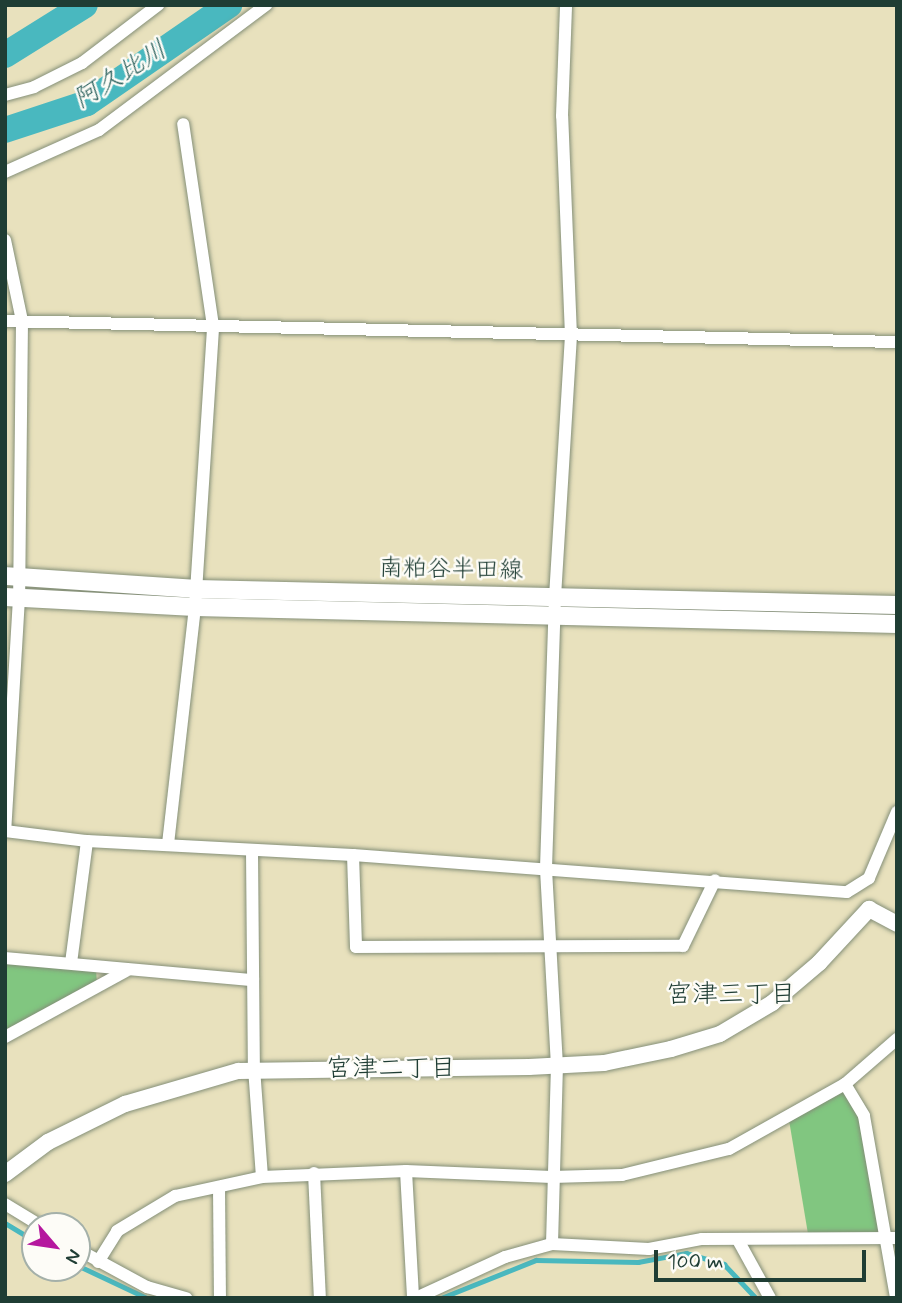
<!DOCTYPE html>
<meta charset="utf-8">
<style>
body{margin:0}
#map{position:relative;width:902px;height:1303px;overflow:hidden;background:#e8e1bd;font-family:Mynerve,"Klee One",sans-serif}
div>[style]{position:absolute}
.green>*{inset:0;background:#81c680}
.stream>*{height:4.5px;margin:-2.25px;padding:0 2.25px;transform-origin:2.25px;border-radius:2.25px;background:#49b8bf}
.river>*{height:26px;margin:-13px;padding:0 13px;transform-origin:13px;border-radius:13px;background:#49b8bf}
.roads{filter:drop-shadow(0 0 2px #848f78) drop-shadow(0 0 2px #848f78)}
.minor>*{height:12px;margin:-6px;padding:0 6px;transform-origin:6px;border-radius:6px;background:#fff}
.tertiary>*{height:16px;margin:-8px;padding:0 8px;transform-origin:8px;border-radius:8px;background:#fff}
.secondary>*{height:18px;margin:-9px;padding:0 9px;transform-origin:9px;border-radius:9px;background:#fff}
span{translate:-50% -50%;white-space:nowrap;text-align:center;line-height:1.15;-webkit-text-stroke:5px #fdfcf7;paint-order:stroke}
.street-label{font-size:24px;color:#1f3d34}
.water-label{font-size:26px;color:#2c625e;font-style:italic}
.neighbourhood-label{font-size:26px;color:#1f3d34}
.frame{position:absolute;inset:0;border:7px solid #1f3d34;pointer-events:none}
.north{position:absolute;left:21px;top:1212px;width:70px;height:70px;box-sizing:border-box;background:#fdfcf7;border:2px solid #a4b0a9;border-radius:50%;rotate:119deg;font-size:19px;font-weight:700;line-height:28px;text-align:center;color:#1f3d34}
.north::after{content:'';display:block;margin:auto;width:24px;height:32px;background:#b5179e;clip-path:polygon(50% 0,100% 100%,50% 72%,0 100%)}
.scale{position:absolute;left:654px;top:1250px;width:212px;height:32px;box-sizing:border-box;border:4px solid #1f3d34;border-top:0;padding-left:9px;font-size:21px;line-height:24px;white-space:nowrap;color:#1f3d34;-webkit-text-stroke:5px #fdfcf7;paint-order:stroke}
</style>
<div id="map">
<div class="green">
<i style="clip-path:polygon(5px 958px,96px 968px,97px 986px,5px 1037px)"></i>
<i style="clip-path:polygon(845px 1084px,864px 1116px,885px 1239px,809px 1240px,789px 1120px)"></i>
</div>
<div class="stream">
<i style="left:5px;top:1223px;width:35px;rotate:31deg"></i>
<i style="left:77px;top:1265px;width:77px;rotate:25.2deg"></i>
<i style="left:441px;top:1298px;width:102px;rotate:-21.8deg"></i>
<i style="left:536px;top:1260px;width:102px;rotate:1.1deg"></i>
<i style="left:638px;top:1262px;width:49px;rotate:-10.6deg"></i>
<i style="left:686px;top:1253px;width:40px;rotate:16deg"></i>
<i style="left:724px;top:1264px;width:47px;rotate:46.7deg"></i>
</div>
<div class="river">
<i style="left:5px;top:55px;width:94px;rotate:-32deg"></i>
<i style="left:5px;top:130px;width:86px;rotate:-18.2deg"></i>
<i style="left:87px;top:103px;width:173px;rotate:-34.6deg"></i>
</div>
<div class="roads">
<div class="minor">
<i style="left:5px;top:95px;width:30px;rotate:-15deg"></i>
<i style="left:34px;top:87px;width:54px;rotate:-26.6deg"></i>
<i style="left:82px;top:63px;width:96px;rotate:-37.3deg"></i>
<i style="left:5px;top:172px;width:103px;rotate:-24.1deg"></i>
<i style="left:99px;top:130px;width:209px;rotate:-36.8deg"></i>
<i style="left:5px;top:240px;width:83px;rotate:78.1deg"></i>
<i style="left:22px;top:321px;width:277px;rotate:90.6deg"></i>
<i style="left:19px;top:598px;width:233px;rotate:93.4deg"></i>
<i style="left:5px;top:321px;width:892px;rotate:1.35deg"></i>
<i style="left:5px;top:831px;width:83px;rotate:7deg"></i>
<i style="left:87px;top:841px;width:266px;rotate:3deg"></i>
<i style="left:353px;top:855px;width:495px;rotate:4.3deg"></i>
<i style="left:847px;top:892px;width:26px;rotate:-32deg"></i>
<i style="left:869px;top:878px;width:72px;rotate:-67deg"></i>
<i style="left:168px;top:844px;width:239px;rotate:-83.5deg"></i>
<i style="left:195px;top:607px;width:282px;rotate:-86.3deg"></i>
<i style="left:213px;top:326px;width:204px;rotate:-98.4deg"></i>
<i style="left:252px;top:851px;width:217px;rotate:89.5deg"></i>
<i style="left:254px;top:1068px;width:109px;rotate:85.8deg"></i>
<i style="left:353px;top:855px;width:92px;rotate:88.1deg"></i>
<i style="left:356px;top:947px;width:327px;rotate:-0.2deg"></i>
<i style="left:683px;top:946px;width:73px;rotate:-64.1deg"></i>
<i style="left:5px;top:958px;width:249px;rotate:5.1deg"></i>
<i style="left:71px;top:963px;width:123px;rotate:-82.5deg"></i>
<i style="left:5px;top:1037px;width:138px;rotate:-28.6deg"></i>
<i style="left:845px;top:1084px;width:37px;rotate:59deg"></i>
<i style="left:864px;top:1116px;width:185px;rotate:80deg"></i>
<i style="left:406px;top:1171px;width:127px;rotate:86.8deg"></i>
<i style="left:314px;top:1173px;width:125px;rotate:87.3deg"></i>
<i style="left:219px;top:1187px;width:111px;rotate:89.5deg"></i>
<i style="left:5px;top:1204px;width:42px;rotate:31.4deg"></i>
<i style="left:738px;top:1240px;width:66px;rotate:61.1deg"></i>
<i style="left:552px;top:1244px;width:178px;rotate:-88.4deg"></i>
<i style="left:557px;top:1066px;width:198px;rotate:-93.2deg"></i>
<i style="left:546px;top:868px;width:271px;rotate:-88.1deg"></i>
<i style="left:555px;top:597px;width:261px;rotate:-86.5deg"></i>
<i style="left:571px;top:336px;width:220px;rotate:-92.3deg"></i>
<i style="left:562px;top:116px;width:111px;rotate:-87.9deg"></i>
<i style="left:77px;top:1249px;width:80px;rotate:28.5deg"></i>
<i style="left:147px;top:1287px;width:41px;rotate:15.8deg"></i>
<i style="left:98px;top:1262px;width:36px;rotate:-58deg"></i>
<i style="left:117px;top:1231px;width:68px;rotate:-31.1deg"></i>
<i style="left:175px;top:1196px;width:89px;rotate:-12.3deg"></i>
<i style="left:262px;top:1177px;width:144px;rotate:-2.4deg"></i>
<i style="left:406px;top:1171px;width:146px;rotate:2.4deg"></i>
<i style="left:552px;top:1177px;width:70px;rotate:-1.6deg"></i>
<i style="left:622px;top:1175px;width:110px;rotate:-13.7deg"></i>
<i style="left:729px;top:1149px;width:133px;rotate:-29.3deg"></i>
<i style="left:845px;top:1084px;width:69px;rotate:-40.9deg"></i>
<i style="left:416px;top:1298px;width:98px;rotate:-24.7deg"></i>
<i style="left:505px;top:1257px;width:49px;rotate:-15.5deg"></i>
<i style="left:552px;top:1244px;width:97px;rotate:3deg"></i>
<i style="left:649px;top:1249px;width:54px;rotate:-10.7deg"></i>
<i style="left:702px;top:1239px;width:195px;rotate:-0.3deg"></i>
</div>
<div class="tertiary">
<i style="left:5px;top:1174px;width:54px;rotate:-36.7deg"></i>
<i style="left:48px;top:1142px;width:86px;rotate:-26.3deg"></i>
<i style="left:125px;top:1104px;width:118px;rotate:-16.3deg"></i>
<i style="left:238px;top:1071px;width:291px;rotate:-0.8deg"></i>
<i style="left:529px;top:1067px;width:75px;rotate:-3.1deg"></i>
<i style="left:604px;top:1063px;width:68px;rotate:-11.8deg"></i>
<i style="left:671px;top:1049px;width:51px;rotate:-17deg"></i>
<i style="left:720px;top:1034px;width:61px;rotate:-30.8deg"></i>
<i style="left:772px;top:1003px;width:62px;rotate:-40.4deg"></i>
<i style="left:819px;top:963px;width:74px;rotate:-47.2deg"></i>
<i style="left:869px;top:909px;width:32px;rotate:28deg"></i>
</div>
<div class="secondary">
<i style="left:5px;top:576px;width:191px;rotate:3.9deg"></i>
<i style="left:196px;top:589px;width:701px;rotate:1.31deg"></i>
<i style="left:5px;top:597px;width:190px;rotate:3deg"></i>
<i style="left:195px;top:607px;width:702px;rotate:1.39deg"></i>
</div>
</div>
<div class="street-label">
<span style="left:451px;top:570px;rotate:1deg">南粕谷半田線</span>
</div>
<div class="water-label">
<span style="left:121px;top:76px;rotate:-32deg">阿久比川</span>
</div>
<div class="neighbourhood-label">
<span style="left:731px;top:996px">宮津三丁目</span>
<span style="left:391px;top:1070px">宮津二丁目</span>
</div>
<div class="frame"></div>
<div class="north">N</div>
<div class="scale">100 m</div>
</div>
